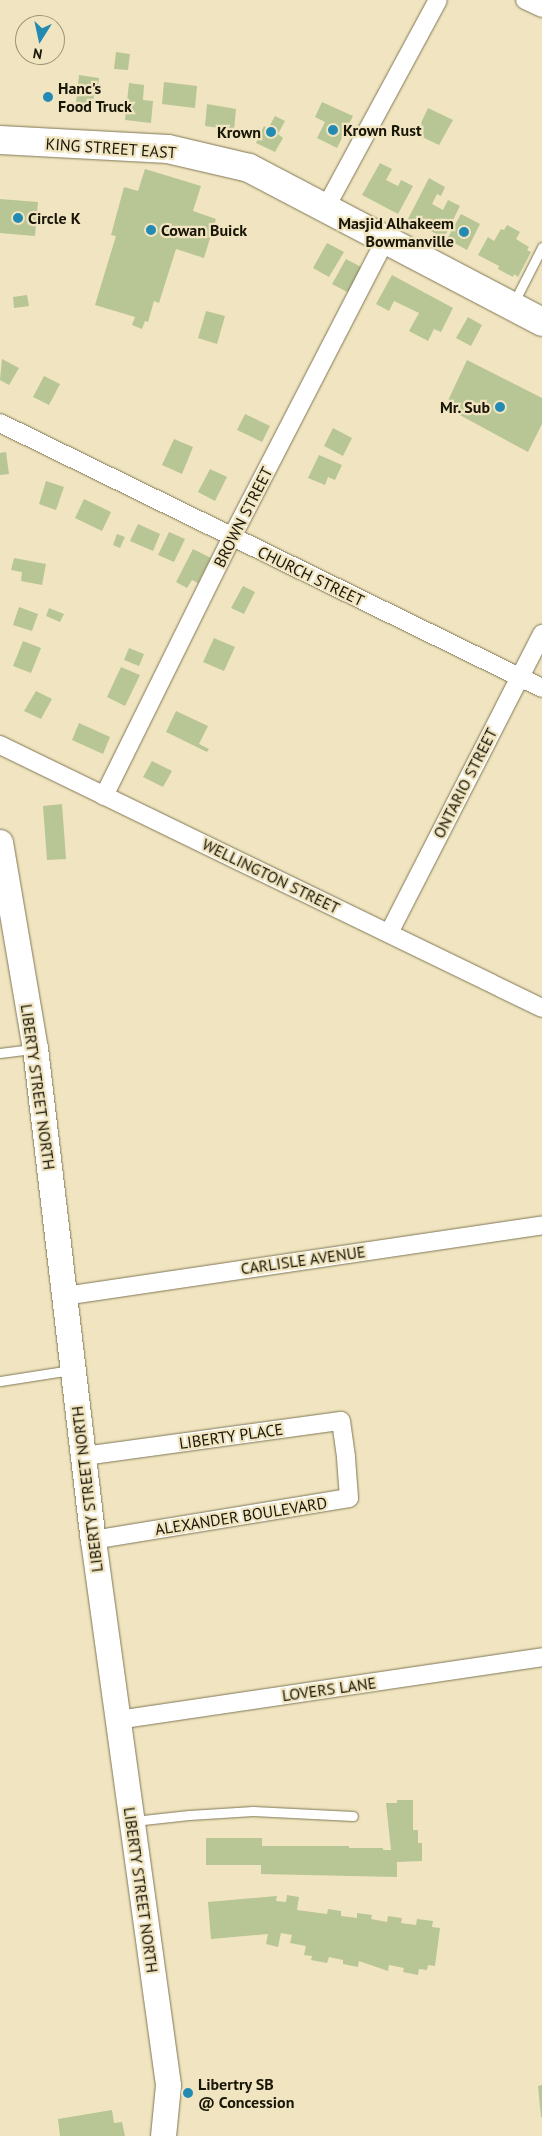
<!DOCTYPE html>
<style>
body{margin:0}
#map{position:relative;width:542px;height:2136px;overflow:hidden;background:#f0e5c0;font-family:"PT Sans",sans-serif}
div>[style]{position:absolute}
.building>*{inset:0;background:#b8c594}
.roads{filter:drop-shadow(0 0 1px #817756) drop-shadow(0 0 1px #817756)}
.service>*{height:9px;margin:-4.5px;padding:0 4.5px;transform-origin:4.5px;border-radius:4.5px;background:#fff}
.minor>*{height:18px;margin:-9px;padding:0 9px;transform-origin:9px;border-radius:9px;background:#fff}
.secondary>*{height:25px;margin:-12.5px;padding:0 12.5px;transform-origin:12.5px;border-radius:12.5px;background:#fff}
.primary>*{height:28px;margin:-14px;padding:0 14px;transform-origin:14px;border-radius:14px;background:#fff}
.dots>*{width:14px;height:14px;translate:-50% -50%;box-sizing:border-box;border:2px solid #f0e5c0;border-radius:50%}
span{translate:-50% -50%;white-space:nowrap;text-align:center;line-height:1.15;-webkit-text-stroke:4.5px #f0e5c0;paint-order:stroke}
.poi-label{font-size:16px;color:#191508;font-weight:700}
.left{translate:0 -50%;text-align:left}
.right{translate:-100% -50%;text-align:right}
.street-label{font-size:16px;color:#191508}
.north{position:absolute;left:15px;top:15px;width:50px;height:50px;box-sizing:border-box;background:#f0e5c0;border:1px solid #9a9276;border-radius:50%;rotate:190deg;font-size:14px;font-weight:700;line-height:20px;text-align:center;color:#191508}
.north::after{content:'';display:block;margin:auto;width:18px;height:22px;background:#238bb3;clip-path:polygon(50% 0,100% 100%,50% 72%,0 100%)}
</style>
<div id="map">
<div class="building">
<i style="clip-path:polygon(116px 52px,130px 54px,128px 70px,114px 69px)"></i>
<i style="clip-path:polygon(79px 75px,99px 78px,98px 86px,95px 86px,93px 105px,76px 103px)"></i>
<i style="clip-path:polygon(164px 82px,197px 86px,195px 108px,162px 104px)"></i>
<i style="clip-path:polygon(129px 83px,144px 85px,143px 100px,153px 101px,151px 123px,125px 120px)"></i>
<i style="clip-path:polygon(322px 102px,353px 116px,337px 148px,317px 138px,325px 122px,315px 117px)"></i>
<i style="clip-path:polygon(207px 104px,236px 109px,234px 130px,205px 126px)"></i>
<i style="clip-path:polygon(428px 108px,453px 120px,439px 145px,416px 134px)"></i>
<i style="clip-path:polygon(275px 116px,285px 121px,278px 134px,283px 138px,275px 152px,256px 143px,264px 126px,268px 129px)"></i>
<i style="clip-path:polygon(380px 163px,392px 169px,386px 180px,398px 186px,401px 180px,413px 186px,398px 214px,362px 195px)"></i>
<i style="clip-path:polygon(145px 169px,201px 186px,193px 211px,216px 219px,204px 258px,176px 249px,159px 303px,154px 301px,148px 322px,145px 321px,142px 329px,132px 325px,135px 317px,95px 305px,116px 236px,111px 235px,124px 187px,138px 191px)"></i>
<i style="clip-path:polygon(429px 178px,445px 187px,441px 196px,437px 194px,432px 204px,443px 210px,448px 200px,460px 206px,444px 238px,408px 219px)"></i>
<i style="clip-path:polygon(0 199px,38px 202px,35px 236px,0 233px)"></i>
<i style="clip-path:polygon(461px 214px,480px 224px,467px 250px,447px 239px)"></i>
<i style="clip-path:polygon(507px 225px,520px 232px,516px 239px,529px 247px,527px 250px,531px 252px,518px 277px,514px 274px,513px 277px,498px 269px,499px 266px,478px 255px,488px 237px,494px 241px,501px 229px,504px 230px)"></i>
<i style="clip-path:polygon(327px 243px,344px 252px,329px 277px,313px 268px)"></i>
<i style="clip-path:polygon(346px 259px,363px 268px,349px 293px,332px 284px)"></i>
<i style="clip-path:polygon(392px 275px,453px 308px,441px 332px,434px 329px,428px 341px,409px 331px,419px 313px,394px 301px,389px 311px,376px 304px)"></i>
<i style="clip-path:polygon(27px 295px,29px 306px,14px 308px,13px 297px)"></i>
<i style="clip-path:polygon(206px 311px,225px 316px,217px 344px,198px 338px)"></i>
<i style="clip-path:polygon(468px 317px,482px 325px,471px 346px,456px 338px)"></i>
<i style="clip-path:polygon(2px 359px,19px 368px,9px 385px,0 380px)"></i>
<i style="clip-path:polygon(467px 360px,542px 398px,542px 424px,528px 452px,445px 407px)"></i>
<i style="clip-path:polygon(44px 376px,60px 384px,49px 405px,33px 397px)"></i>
<i style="clip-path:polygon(245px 414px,270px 426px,262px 442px,237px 430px)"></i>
<i style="clip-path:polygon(333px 428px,352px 438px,343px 456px,324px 446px)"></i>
<i style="clip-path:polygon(174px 439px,193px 447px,182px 474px,162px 465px)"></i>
<i style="clip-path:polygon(6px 452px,9px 474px,0 475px,0 453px)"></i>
<i style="clip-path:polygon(319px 455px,342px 465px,335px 480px,328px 477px,325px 485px,308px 478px)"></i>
<i style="clip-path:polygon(210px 469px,227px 477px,215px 501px,198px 492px)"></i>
<i style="clip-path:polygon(46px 481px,64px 487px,56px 510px,39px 504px)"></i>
<i style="clip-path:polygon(84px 499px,111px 512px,102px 531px,75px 518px)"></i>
<i style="clip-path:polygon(138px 524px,160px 534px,153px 551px,130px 541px)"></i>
<i style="clip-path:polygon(169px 532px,185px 539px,174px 562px,158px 555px)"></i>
<i style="clip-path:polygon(117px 534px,125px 537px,120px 548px,113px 545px)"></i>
<i style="clip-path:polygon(193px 549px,211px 558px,198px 583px,192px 580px,187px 588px,176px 582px)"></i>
<i style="clip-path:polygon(14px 558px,46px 564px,42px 585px,21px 581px,22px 572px,11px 570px)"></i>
<i style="clip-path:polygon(243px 586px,255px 592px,244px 614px,231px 608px)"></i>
<i style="clip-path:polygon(19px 607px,38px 614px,32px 631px,13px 625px)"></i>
<i style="clip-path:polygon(49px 608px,64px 614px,60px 622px,46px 616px)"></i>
<i style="clip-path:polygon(214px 638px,235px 647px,224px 671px,203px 662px)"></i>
<i style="clip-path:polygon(23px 641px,41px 648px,31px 673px,13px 666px)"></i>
<i style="clip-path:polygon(129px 648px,144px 654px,139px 666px,124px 660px)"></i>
<i style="clip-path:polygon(121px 667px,140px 675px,125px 706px,107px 697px)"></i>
<i style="clip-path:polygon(36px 691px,52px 699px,41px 719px,24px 711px)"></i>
<i style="clip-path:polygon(176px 711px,208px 726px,199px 744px,209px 749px,207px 752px,166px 732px)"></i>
<i style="clip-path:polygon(79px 723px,110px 737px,103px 754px,72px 740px)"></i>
<i style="clip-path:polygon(152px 761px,172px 771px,163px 787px,143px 777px)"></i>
<i style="clip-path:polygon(62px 804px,66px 859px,47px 860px,43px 806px)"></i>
<i style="clip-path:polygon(397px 1800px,413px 1800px,413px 1830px,418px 1830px,418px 1843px,422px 1843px,422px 1861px,397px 1862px,397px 1877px,261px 1874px,261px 1865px,206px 1865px,206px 1838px,262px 1838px,262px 1846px,349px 1846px,349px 1848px,383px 1848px,383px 1850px,391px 1850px,386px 1803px,397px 1803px)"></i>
<i style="clip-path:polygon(287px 1895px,299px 1897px,297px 1910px,327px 1914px,328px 1909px,341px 1911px,341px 1916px,357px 1918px,357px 1913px,372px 1915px,371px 1919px,387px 1922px,388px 1916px,402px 1918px,401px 1923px,416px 1925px,417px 1919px,433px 1921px,432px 1927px,440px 1928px,435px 1966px,428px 1965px,427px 1970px,419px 1969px,418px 1975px,403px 1972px,404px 1968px,389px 1965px,388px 1971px,359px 1961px,358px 1967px,343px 1964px,343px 1960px,329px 1957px,327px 1963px,311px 1960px,312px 1956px,304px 1955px,306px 1946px,290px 1943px,292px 1935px,281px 1933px,278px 1947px,266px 1944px,268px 1934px,211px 1939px,208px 1902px,277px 1896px,276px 1901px,286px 1902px)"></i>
<i style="clip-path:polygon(542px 2085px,542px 2117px,541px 2117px,538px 2086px)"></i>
<i style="clip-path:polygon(112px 2110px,114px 2123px,122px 2122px,125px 2136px,60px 2136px,58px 2119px)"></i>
</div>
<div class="roads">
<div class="service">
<i style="left:513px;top:304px;width:64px;rotate:-63deg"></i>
<i style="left:0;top:1053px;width:32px;rotate:-7deg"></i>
<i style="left:0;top:1381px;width:72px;rotate:-8.8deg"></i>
<i style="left:134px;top:1821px;width:55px;rotate:-6.2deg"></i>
<i style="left:189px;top:1815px;width:64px;rotate:-3.6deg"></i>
<i style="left:253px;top:1811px;width:100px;rotate:2.9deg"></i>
</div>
<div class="minor">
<i style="left:525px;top:0;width:19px;rotate:25deg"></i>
<i style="left:326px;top:207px;width:235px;rotate:-61.6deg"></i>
<i style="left:0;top:423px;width:603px;rotate:26.06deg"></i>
<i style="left:0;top:745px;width:602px;rotate:25.88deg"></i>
<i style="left:104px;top:796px;width:289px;rotate:-63.7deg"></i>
<i style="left:232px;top:537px;width:334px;rotate:-62.7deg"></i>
<i style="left:389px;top:933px;width:336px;rotate:-62.9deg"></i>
<i style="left:64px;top:1296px;width:483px;rotate:-8.4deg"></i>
<i style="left:84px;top:1456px;width:259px;rotate:-7.8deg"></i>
<i style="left:341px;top:1421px;width:37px;rotate:82deg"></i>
<i style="left:346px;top:1458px;width:40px;rotate:85.7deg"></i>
<i style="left:349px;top:1498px;width:259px;rotate:170.7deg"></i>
<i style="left:117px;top:1720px;width:430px;rotate:-8.4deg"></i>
</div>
<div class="secondary">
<i style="left:0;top:842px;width:209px;rotate:80.4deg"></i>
<i style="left:35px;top:1048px;width:495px;rotate:83.3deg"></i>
<i style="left:93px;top:1540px;width:550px;rotate:82.16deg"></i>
<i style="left:168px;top:2085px;width:51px;rotate:95.6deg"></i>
</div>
<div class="primary">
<i style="left:0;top:140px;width:168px;rotate:3.1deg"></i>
<i style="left:168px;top:149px;width:83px;rotate:13.2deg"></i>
<i style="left:249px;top:168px;width:331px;rotate:27.7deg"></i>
</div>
</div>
<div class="dots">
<i style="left:48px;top:97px;background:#238bb3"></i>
<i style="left:333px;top:130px;background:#238bb3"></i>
<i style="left:271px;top:132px;background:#238bb3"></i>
<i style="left:18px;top:218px;background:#238bb3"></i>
<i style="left:151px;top:230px;background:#238bb3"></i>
<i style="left:464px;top:232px;background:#238bb3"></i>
<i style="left:500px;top:407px;background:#238bb3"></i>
<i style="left:188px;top:2093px;background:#238bb3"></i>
</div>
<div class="poi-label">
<span class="left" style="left:58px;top:97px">Hanc's<br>Food Truck</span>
<span class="left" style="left:343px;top:130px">Krown Rust</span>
<span class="right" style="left:261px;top:132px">Krown</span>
<span class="left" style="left:28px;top:218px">Circle K</span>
<span class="right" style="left:454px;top:232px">Masjid Alhakeem<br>Bowmanville</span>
<span class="left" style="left:161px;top:230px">Cowan Buick</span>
<span class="right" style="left:490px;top:407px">Mr. Sub</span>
<span class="left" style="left:198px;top:2093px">Libertry SB<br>@ Concession</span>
</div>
<div class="street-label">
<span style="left:111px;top:148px;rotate:4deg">KING STREET EAST</span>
<span style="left:243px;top:517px;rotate:-63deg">BROWN STREET</span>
<span style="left:311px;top:576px;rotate:26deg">CHURCH STREET</span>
<span style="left:465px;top:783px;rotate:-63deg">ONTARIO STREET</span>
<span style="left:271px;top:876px;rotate:26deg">WELLINGTON STREET</span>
<span style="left:38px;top:1087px;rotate:82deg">LIBERTY STREET NORTH</span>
<span style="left:303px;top:1260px;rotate:-8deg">CARLISLE AVENUE</span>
<span style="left:231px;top:1436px;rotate:-8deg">LIBERTY PLACE</span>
<span style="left:87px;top:1489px;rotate:-97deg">LIBERTY STREET NORTH</span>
<span style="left:241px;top:1516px;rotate:-9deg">ALEXANDER BOULEVARD</span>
<span style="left:329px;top:1689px;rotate:-8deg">LOVERS LANE</span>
<span style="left:141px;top:1890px;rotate:82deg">LIBERTY STREET NORTH</span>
</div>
<div class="north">N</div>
</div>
